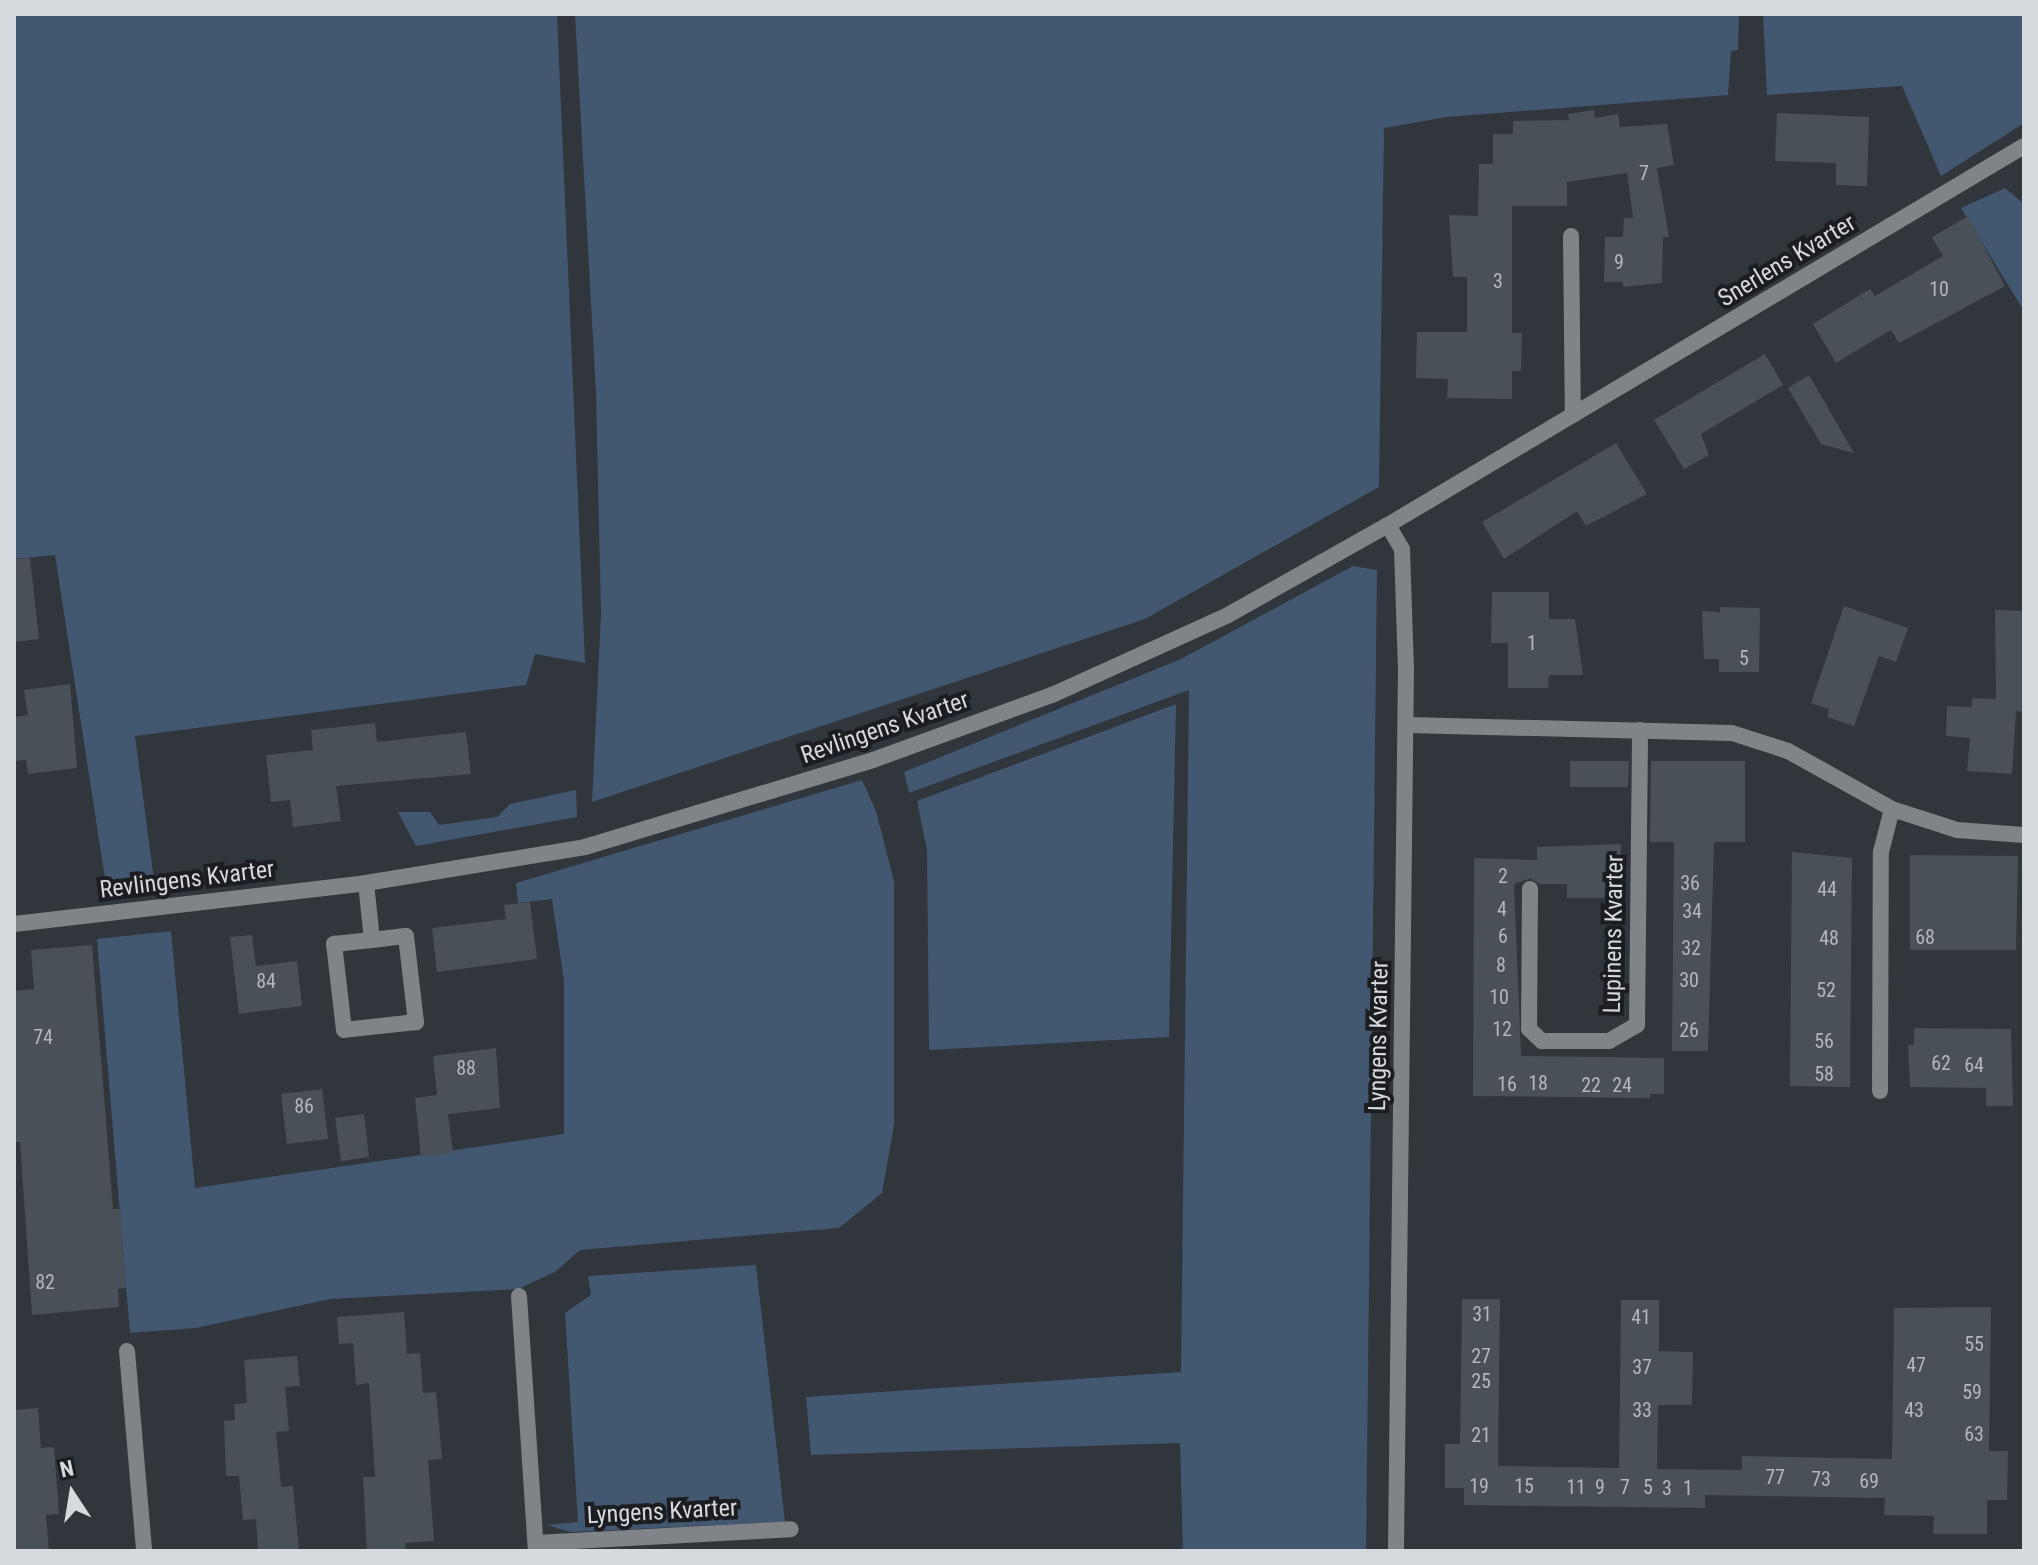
<!DOCTYPE html>
<style>
body{margin:0}
#map{position:relative;width:2038px;height:1565px;overflow:hidden;background:#30363c;font-family:"Roboto Condensed",sans-serif}
div>[style]{position:absolute}
.green>*{inset:0;background:#425770}
.building>*{inset:0;background:#4a5057}
.minor>*{height:16px;margin:-8px;padding:0 8px;transform-origin:8px;border-radius:8px;background:#808387}
span{translate:-50% -50%;white-space:nowrap;text-align:center;line-height:1.15;-webkit-text-stroke:8px #1b1d20;paint-order:stroke}
.number-label{font-size:20px;color:#b3b7bc}
.number-label span{-webkit-text-stroke-width:0}
.street-label{font-size:24px;color:#d6d9dd}
.frame{position:absolute;inset:0;border:16px solid #d6d9dd;pointer-events:none}
.north{position:absolute;left:32px;top:1453px;width:80px;height:80px;-webkit-text-stroke:6px #1b1d20;paint-order:stroke;rotate:348deg;font-size:22px;font-weight:700;line-height:32px;text-align:center;color:#d6d9dd}
.north::after{content:'';display:block;margin:auto;width:28px;height:36px;background:#d6d9dd;clip-path:polygon(50% 0,100% 100%,50% 72%,0 100%)}
</style>
<div id="map">
<div class="green">
<i style="clip-path:polygon(14px 14px,557px 14px,585px 663px,535px 654px,526px 685px,135px 736px,154px 880px,106px 885px,55px 555px,14px 559px)"></i>
<i style="clip-path:polygon(575px 14px,1739px 14px,1738px 50px,1731px 51px,1728px 95px,1447px 117px,1384px 128px,1379px 487px,1145px 619px,592px 802px,601px 614px,596px 393px)"></i>
<i style="clip-path:polygon(1763px 14px,2024px 14px,2024px 123px,1941px 176px,1902px 86px,1767px 95px)"></i>
<i style="clip-path:polygon(2005px 188px,2024px 204px,2024px 311px,1961px 208px)"></i>
<i style="clip-path:polygon(1353px 566px,1377px 570px,1366px 1551px,1183px 1551px,1180px 1443px,811px 1455px,806px 1397px,1181px 1372px,1189px 690px,909px 793px,904px 772px,1181px 659px)"></i>
<i style="clip-path:polygon(1176px 704px,1169px 1037px,929px 1050px,927px 850px,917px 801px)"></i>
<i style="clip-path:polygon(862px 780px,876px 811px,894px 881px,894px 1125px,882px 1193px,839px 1228px,580px 1250px,555px 1272px,518px 1289px,330px 1299px,196px 1328px,130px 1333px,97px 939px,171px 931px,195px 1188px,564px 1134px,564px 981px,552px 899px,518px 903px,516px 883px)"></i>
<i style="clip-path:polygon(576px 790px,577px 817px,416px 846px,398px 812px,430px 812px,439px 825px,497px 817px,510px 804px)"></i>
<i style="clip-path:polygon(756px 1265px,785px 1522px,570px 1532px,547px 1525px,578px 1522px,565px 1313px,591px 1295px,588px 1276px)"></i>
</div>
<div class="building">
<i style="clip-path:polygon(1594px 110px,1595px 118px,1618px 114px,1620px 127px,1667px 124px,1674px 165px,1657px 168px,1669px 237px,1663px 237px,1662px 283px,1623px 287px,1623px 282px,1604px 282px,1605px 237px,1623px 237px,1624px 218px,1633px 218px,1627px 173px,1567px 182px,1567px 206px,1512px 206px,1512px 333px,1522px 333px,1521px 371px,1512px 371px,1512px 399px,1447px 398px,1448px 379px,1416px 378px,1417px 332px,1467px 332px,1467px 277px,1453px 277px,1449px 215px,1478px 216px,1479px 164px,1493px 164px,1493px 134px,1513px 134px,1513px 121px,1569px 120px,1568px 114px)"></i>
<i style="clip-path:polygon(1777px 113px,1869px 117px,1867px 186px,1836px 185px,1836px 163px,1775px 161px)"></i>
<i style="clip-path:polygon(1968px 216px,2005px 286px,1899px 343px,1891px 330px,1836px 363px,1813px 324px,1870px 289px,1875px 296px,1943px 256px,1932px 237px)"></i>
<i style="clip-path:polygon(1765px 354px,1783px 385px,1701px 434px,1709px 455px,1684px 469px,1654px 420px)"></i>
<i style="clip-path:polygon(1809px 375px,1854px 453px,1821px 444px,1788px 388px)"></i>
<i style="clip-path:polygon(1616px 443px,1647px 494px,1586px 526px,1577px 511px,1504px 559px,1482px 522px)"></i>
<i style="clip-path:polygon(30px 558px,39px 639px,14px 642px,14px 559px)"></i>
<i style="clip-path:polygon(1492px 592px,1549px 592px,1549px 619px,1575px 619px,1583px 675px,1549px 675px,1548px 688px,1508px 688px,1508px 643px,1491px 643px)"></i>
<i style="clip-path:polygon(1844px 606px,1908px 628px,1896px 662px,1879px 656px,1854px 726px,1827px 717px,1829px 709px,1811px 703px)"></i>
<i style="clip-path:polygon(1720px 607px,1760px 608px,1759px 672px,1719px 672px,1719px 659px,1704px 659px,1702px 611px,1720px 612px)"></i>
<i style="clip-path:polygon(1995px 610px,2024px 611px,2024px 712px,2016px 711px,2012px 774px,1967px 771px,1970px 738px,1946px 736px,1947px 706px,1972px 707px,1972px 698px,1996px 699px)"></i>
<i style="clip-path:polygon(70px 684px,77px 768px,28px 774px,26px 760px,14px 761px,14px 717px,28px 715px,24px 690px)"></i>
<i style="clip-path:polygon(375px 723px,377px 742px,466px 732px,471px 774px,336px 786px,341px 821px,293px 827px,290px 800px,271px 802px,266px 755px,313px 750px,311px 730px)"></i>
<i style="clip-path:polygon(1570px 761px,1629px 761px,1628px 787px,1570px 787px)"></i>
<i style="clip-path:polygon(1651px 761px,1745px 761px,1745px 842px,1714px 842px,1708px 1051px,1672px 1051px,1674px 842px,1650px 842px)"></i>
<i style="clip-path:polygon(1621px 844px,1620px 898px,1567px 898px,1567px 884px,1539px 884px,1531px 878px,1514px 884px,1521px 1056px,1664px 1058px,1664px 1094px,1650px 1094px,1650px 1098px,1473px 1096px,1474px 858px,1537px 860px,1537px 847px)"></i>
<i style="clip-path:polygon(1792px 852px,1852px 858px,1850px 1087px,1790px 1086px)"></i>
<i style="clip-path:polygon(1910px 855px,2018px 856px,2016px 950px,1910px 950px)"></i>
<i style="clip-path:polygon(530px 902px,537px 959px,437px 972px,432px 928px,506px 919px,504px 905px)"></i>
<i style="clip-path:polygon(252px 935px,256px 966px,297px 961px,302px 1006px,239px 1014px,230px 937px)"></i>
<i style="clip-path:polygon(92px 945px,112px 1197px,113px 1209px,120px 1209px,126px 1288px,118px 1289px,119px 1307px,32px 1315px,20px 1142px,14px 1142px,14px 991px,34px 989px,31px 950px)"></i>
<i style="clip-path:polygon(1914px 1028px,2011px 1029px,2013px 1106px,1986px 1106px,1986px 1088px,1910px 1087px,1908px 1045px,1914px 1045px)"></i>
<i style="clip-path:polygon(496px 1048px,500px 1108px,448px 1114px,453px 1153px,421px 1157px,415px 1098px,437px 1095px,433px 1056px)"></i>
<i style="clip-path:polygon(322px 1089px,328px 1139px,287px 1144px,281px 1094px)"></i>
<i style="clip-path:polygon(364px 1114px,369px 1157px,341px 1161px,335px 1118px)"></i>
<i style="clip-path:polygon(1462px 1299px,1500px 1299px,1498px 1466px,1619px 1468px,1621px 1300px,1659px 1300px,1659px 1351px,1693px 1352px,1692px 1405px,1658px 1405px,1657px 1469px,1742px 1470px,1742px 1456px,1892px 1459px,1894px 1308px,1991px 1307px,1989px 1451px,2008px 1451px,2007px 1500px,1987px 1500px,1987px 1534px,1933px 1534px,1934px 1516px,1884px 1515px,1885px 1498px,1705px 1495px,1705px 1508px,1464px 1505px,1464px 1488px,1445px 1488px,1445px 1444px,1460px 1444px)"></i>
<i style="clip-path:polygon(404px 1312px,407px 1354px,420px 1353px,423px 1393px,436px 1392px,442px 1459px,428px 1460px,434px 1541px,405px 1543px,406px 1551px,367px 1551px,363px 1477px,375px 1477px,369px 1383px,356px 1385px,353px 1343px,339px 1344px,337px 1317px)"></i>
<i style="clip-path:polygon(297px 1356px,300px 1386px,285px 1387px,289px 1431px,276px 1432px,281px 1487px,293px 1486px,299px 1551px,258px 1551px,256px 1519px,243px 1520px,239px 1476px,226px 1476px,224px 1421px,235px 1420px,234px 1404px,247px 1403px,244px 1360px)"></i>
<i style="clip-path:polygon(38px 1408px,41px 1448px,54px 1447px,59px 1514px,46px 1515px,49px 1551px,14px 1551px,14px 1410px)"></i>
</div>
<div class="minor">
<i style="left:1571px;top:236px;width:179px;rotate:89.4deg"></i>
<i style="left:1388px;top:525px;width:28px;rotate:60deg"></i>
<i style="left:1402px;top:549px;width:118px;rotate:88.1deg"></i>
<i style="left:1406px;top:667px;width:884px;rotate:90.65deg"></i>
<i style="left:1407px;top:725px;width:325px;rotate:1.4deg"></i>
<i style="left:1732px;top:733px;width:59px;rotate:17.8deg"></i>
<i style="left:1788px;top:751px;width:119px;rotate:29.1deg"></i>
<i style="left:1892px;top:809px;width:68px;rotate:17.9deg"></i>
<i style="left:1957px;top:830px;width:67px;rotate:4.3deg"></i>
<i style="left:366px;top:883px;width:57px;rotate:84deg"></i>
<i style="left:372px;top:940px;width:34px;rotate:-7deg"></i>
<i style="left:406px;top:936px;width:87px;rotate:83.4deg"></i>
<i style="left:416px;top:1022px;width:72px;rotate:173.7deg"></i>
<i style="left:344px;top:1030px;width:87px;rotate:-96.6deg"></i>
<i style="left:334px;top:944px;width:38px;rotate:-6deg"></i>
<i style="left:1530px;top:889px;width:140px;rotate:90.4deg"></i>
<i style="left:1529px;top:1029px;width:18px;rotate:43deg"></i>
<i style="left:1542px;top:1041px;width:67px"></i>
<i style="left:1609px;top:1041px;width:32px;rotate:-30deg"></i>
<i style="left:1637px;top:1025px;width:295px;rotate:-89.4deg"></i>
<i style="left:14px;top:924px;width:354px;rotate:-6.6deg"></i>
<i style="left:366px;top:883px;width:222px;rotate:-9.3deg"></i>
<i style="left:585px;top:847px;width:301px;rotate:-16.8deg"></i>
<i style="left:873px;top:760px;width:190px;rotate:-20deg"></i>
<i style="left:1052px;top:695px;width:193px;rotate:-24.4deg"></i>
<i style="left:1228px;top:615px;width:184px;rotate:-29.4deg"></i>
<i style="left:1388px;top:525px;width:740px;rotate:-30.79deg"></i>
<i style="left:1880px;top:1091px;width:239px;rotate:-89.8deg"></i>
<i style="left:1881px;top:852px;width:44px;rotate:-75.7deg"></i>
<i style="left:519px;top:1296px;width:256px;rotate:86.2deg"></i>
<i style="left:127px;top:1351px;width:201px;rotate:85.1deg"></i>
<i style="left:536px;top:1543px;width:255px;rotate:-3.1deg"></i>
</div>
<div class="number-label">
<span style="left:1644px;top:173px">7</span>
<span style="left:1619px;top:262px">9</span>
<span style="left:1498px;top:281px">3</span>
<span style="left:1939px;top:289px">10</span>
<span style="left:1532px;top:643px">1</span>
<span style="left:1744px;top:658px">5</span>
<span style="left:1503px;top:876px">2</span>
<span style="left:1690px;top:883px">36</span>
<span style="left:1827px;top:889px">44</span>
<span style="left:1502px;top:909px">4</span>
<span style="left:1692px;top:911px">34</span>
<span style="left:1503px;top:936px">6</span>
<span style="left:1925px;top:937px">68</span>
<span style="left:1829px;top:938px">48</span>
<span style="left:1691px;top:948px">32</span>
<span style="left:1501px;top:965px">8</span>
<span style="left:1689px;top:980px">30</span>
<span style="left:266px;top:981px">84</span>
<span style="left:1826px;top:990px">52</span>
<span style="left:1499px;top:997px">10</span>
<span style="left:1502px;top:1029px">12</span>
<span style="left:1689px;top:1030px">26</span>
<span style="left:43px;top:1037px">74</span>
<span style="left:1824px;top:1041px">56</span>
<span style="left:1941px;top:1063px">62</span>
<span style="left:1974px;top:1065px">64</span>
<span style="left:466px;top:1068px">88</span>
<span style="left:1824px;top:1074px">58</span>
<span style="left:1538px;top:1083px">18</span>
<span style="left:1507px;top:1084px">16</span>
<span style="left:1591px;top:1085px">22</span>
<span style="left:1622px;top:1085px">24</span>
<span style="left:304px;top:1106px">86</span>
<span style="left:45px;top:1282px">82</span>
<span style="left:1482px;top:1314px">31</span>
<span style="left:1641px;top:1317px">41</span>
<span style="left:1974px;top:1344px">55</span>
<span style="left:1481px;top:1356px">27</span>
<span style="left:1916px;top:1365px">47</span>
<span style="left:1642px;top:1367px">37</span>
<span style="left:1481px;top:1381px">25</span>
<span style="left:1972px;top:1392px">59</span>
<span style="left:1642px;top:1410px">33</span>
<span style="left:1914px;top:1410px">43</span>
<span style="left:1974px;top:1434px">63</span>
<span style="left:1481px;top:1435px">21</span>
<span style="left:1775px;top:1477px">77</span>
<span style="left:1821px;top:1479px">73</span>
<span style="left:1869px;top:1481px">69</span>
<span style="left:1479px;top:1486px">19</span>
<span style="left:1524px;top:1486px">15</span>
<span style="left:1576px;top:1487px">11</span>
<span style="left:1600px;top:1487px">9</span>
<span style="left:1625px;top:1487px">7</span>
<span style="left:1648px;top:1487px">5</span>
<span style="left:1667px;top:1488px">3</span>
<span style="left:1688px;top:1488px">1</span>
</div>
<div class="street-label">
<span style="left:1787px;top:261px;rotate:-31deg">Snerlens Kvarter</span>
<span style="left:885px;top:728px;rotate:-19deg">Revlingens Kvarter</span>
<span style="left:187px;top:880px;rotate:-7deg">Revlingens Kvarter</span>
<span style="left:1614px;top:934px;rotate:-89deg">Lupinens Kvarter</span>
<span style="left:1379px;top:1036px;rotate:-89deg">Lyngens Kvarter</span>
<span style="left:662px;top:1512px;rotate:-3deg">Lyngens Kvarter</span>
</div>
<div class="frame"></div>
<div class="north">N</div>
</div>
